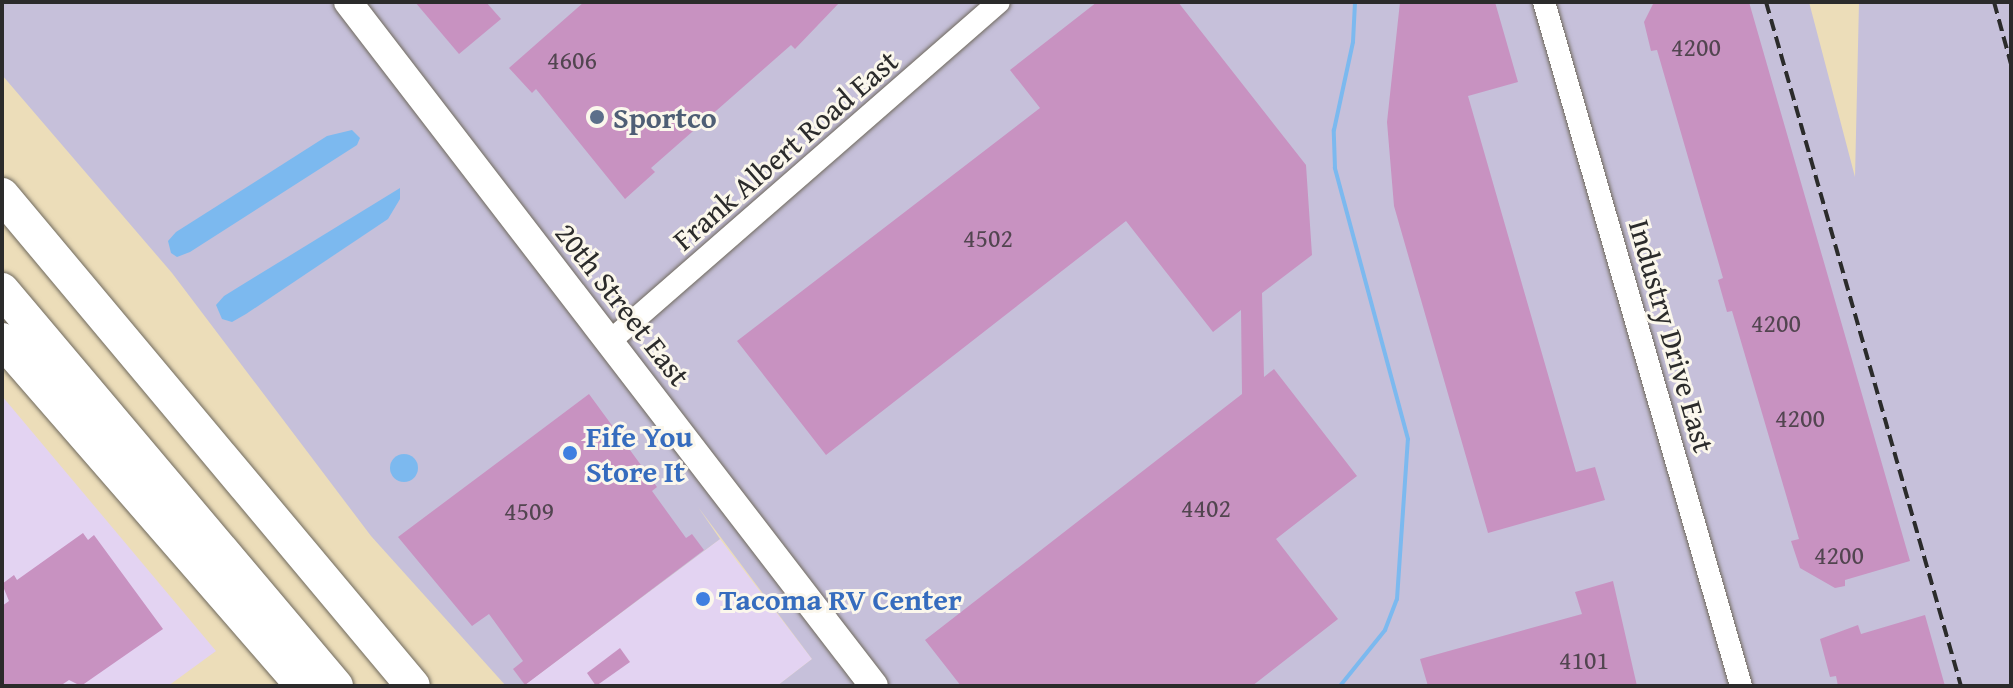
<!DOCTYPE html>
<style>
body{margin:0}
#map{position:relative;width:2013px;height:688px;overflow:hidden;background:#ecddb9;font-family:"Gentium Book Plus",serif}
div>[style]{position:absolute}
.built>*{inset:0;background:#e3d3f2}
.industrial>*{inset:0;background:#c6c0da}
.water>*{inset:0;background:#7cb9ef}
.round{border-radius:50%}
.stream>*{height:4px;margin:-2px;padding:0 2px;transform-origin:2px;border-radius:2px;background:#7cb9ef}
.building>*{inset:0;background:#c892c1}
.roads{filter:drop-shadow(0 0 2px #6f695d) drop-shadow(0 0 2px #6f695d)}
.minor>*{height:22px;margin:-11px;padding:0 11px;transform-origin:11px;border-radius:11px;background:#fff}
.major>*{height:28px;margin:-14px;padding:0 14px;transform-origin:14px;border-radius:14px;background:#fff}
.highway>*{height:34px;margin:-17px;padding:0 17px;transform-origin:17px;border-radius:17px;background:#fff}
.rail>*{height:4px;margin-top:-2px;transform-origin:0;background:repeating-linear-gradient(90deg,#2b2b2b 0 12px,transparent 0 18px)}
.dots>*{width:22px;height:22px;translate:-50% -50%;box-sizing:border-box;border:4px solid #fbf7ec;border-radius:50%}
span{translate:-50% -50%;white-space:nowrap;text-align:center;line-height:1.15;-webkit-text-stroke:6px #fbf7ec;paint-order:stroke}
.number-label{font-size:26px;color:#524550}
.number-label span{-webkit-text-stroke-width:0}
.service-label{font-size:30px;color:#4e5e75;font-weight:700}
.left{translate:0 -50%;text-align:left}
.street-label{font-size:30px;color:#2b2b2b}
.shop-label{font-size:30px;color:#366cbe;font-weight:700}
.frame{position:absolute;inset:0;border:4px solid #2b2b2b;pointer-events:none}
</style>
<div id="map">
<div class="built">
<i style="clip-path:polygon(2px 396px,216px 651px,168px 686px,2px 686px)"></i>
<i style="clip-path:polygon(720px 539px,812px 659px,777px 686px,523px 686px)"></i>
</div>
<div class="industrial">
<i style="clip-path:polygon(2px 2px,1809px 2px,1855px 177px,1859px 2px,2011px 2px,2011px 686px,777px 686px,812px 659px,698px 507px,720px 539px,523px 686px,506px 686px,371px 536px,172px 273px,2px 75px)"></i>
</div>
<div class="water">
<i style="clip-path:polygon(352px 130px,360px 138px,357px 145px,190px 252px,177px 257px,171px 253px,168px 241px,176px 232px,327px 136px)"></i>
<i style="clip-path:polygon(400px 188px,400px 199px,388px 219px,246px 314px,232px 322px,222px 319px,216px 305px,224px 296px)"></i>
<i class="round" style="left:390px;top:454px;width:28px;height:28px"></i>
</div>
<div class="stream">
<i style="left:1340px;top:686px;width:72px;rotate:-51.2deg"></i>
<i style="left:1385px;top:630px;width:33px;rotate:-69deg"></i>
<i style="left:1397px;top:599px;width:160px;rotate:-86.1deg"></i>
<i style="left:1408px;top:439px;width:281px;rotate:-105.1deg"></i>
<i style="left:1335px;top:168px;width:38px;rotate:-92deg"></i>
<i style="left:1334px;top:130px;width:90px;rotate:-77.8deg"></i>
<i style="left:1353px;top:42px;width:40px;rotate:-87.1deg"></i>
</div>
<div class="building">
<i style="clip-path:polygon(415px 2px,486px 2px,501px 19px,459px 54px)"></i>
<i style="clip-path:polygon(584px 2px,840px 2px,795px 49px,791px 45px,651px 168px,655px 172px,625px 199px,536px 89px,532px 93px,509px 68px)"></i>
<i style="clip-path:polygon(1097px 2px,1178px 2px,1306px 165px,1312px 255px,1262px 293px,1264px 377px,1274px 369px,1357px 476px,1276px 539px,1338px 619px,1252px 686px,961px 686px,925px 640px,1242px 394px,1241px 310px,1213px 332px,1126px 221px,826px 455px,737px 341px,1040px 108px,1010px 70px)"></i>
<i style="clip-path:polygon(1400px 2px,1495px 2px,1518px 82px,1468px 96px,1576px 472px,1595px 467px,1605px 500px,1488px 533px,1394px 206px,1387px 122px)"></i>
<i style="clip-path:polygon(1654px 2px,1749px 2px,1910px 561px,1845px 580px,1845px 586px,1835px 588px,1800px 568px,1791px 541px,1799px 539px,1732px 311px,1727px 312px,1718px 280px,1723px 278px,1657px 50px,1651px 51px,1644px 22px)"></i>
<i style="clip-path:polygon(589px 394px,657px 487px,652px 491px,686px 538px,692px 534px,704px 550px,525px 685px,513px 669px,523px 661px,489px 614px,472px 626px,398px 537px)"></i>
<i style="clip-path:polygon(83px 533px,88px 540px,94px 535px,163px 629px,81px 686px,69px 680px,60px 686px,2px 686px,2px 606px,9px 601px,2px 584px,14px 575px,17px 580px)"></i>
<i style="clip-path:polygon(1613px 581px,1637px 686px,1428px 686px,1420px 659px,1582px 614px,1575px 592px)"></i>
<i style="clip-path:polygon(1925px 615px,1945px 686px,1838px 686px,1836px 676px,1830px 677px,1820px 639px,1858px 625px,1861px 634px)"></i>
<i style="clip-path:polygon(620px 648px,630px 662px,596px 686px,587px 673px)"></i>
</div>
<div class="roads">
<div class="minor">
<i style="left:1544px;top:2px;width:712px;rotate:73.93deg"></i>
<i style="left:609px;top:342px;width:517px;rotate:-41.08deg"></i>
</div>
<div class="major">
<i style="left:348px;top:2px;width:863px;rotate:52.44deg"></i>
</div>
<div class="highway">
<i style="left:2px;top:195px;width:640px;rotate:50.07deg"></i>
<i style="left:2px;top:290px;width:518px;rotate:49.85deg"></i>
<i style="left:2px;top:340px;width:459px;rotate:49deg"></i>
</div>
</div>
<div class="rail">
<i style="left:1766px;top:2px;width:711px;rotate:74.09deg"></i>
<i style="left:1994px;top:2px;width:64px;rotate:74.7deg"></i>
</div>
<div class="dots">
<i style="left:597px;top:117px;background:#5c6f8a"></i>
<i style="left:570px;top:453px;background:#3f7fe0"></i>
<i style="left:703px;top:599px;background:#3f7fe0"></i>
</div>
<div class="number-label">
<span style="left:1696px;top:47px">4200</span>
<span style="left:572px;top:60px">4606</span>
<span style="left:988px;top:238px">4502</span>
<span style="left:1776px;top:323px">4200</span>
<span style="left:1800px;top:418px">4200</span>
<span style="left:1206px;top:508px">4402</span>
<span style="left:529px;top:511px">4509</span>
<span style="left:1839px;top:555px">4200</span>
<span style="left:1584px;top:660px">4101</span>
</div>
<div class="service-label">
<span class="left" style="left:613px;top:117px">Sportco</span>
</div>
<div class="street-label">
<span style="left:785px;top:150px;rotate:-41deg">Frank Albert Road East</span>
<span style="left:623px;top:304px;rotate:52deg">20th Street East</span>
<span style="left:1672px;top:336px;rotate:74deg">Industry Drive East</span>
</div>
<div class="shop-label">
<span class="left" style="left:586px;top:453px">Fife You<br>Store It</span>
<span class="left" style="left:719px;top:599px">Tacoma RV Center</span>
</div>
<div class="frame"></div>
</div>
